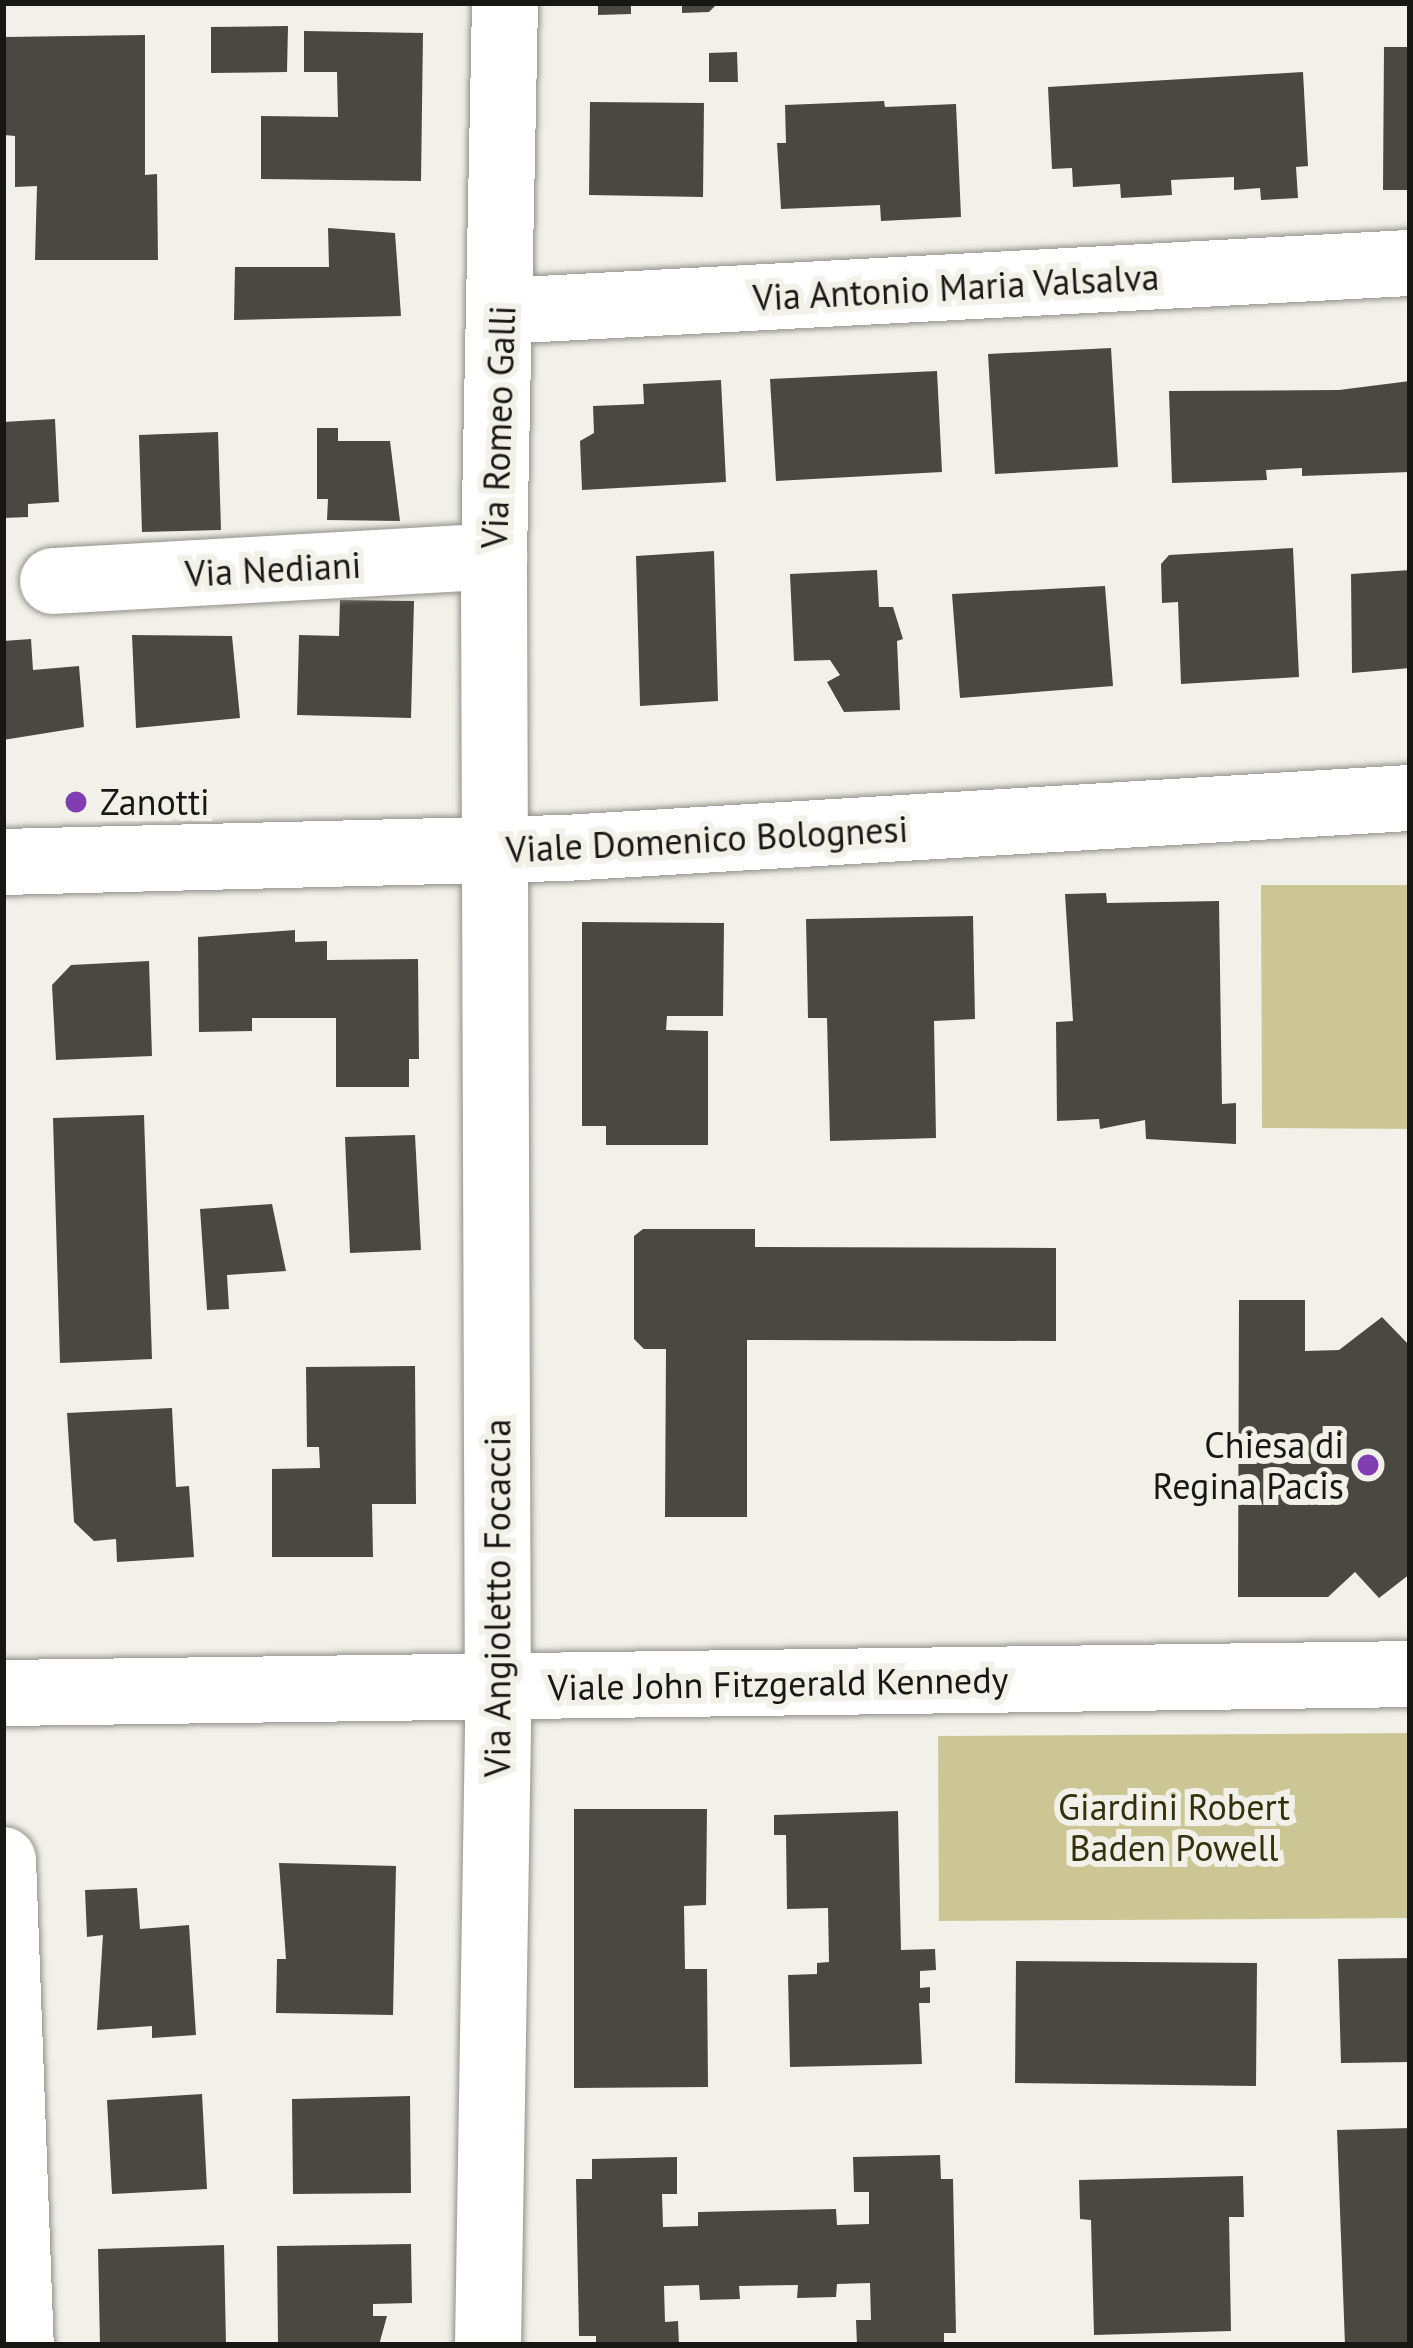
<!DOCTYPE html>
<style>
body{margin:0}
#map{position:relative;width:1413px;height:2348px;overflow:hidden;background:#f2f1e9;font-family:"PT Sans",sans-serif}
div>[style]{position:absolute}
.green>*{inset:0;background:#ccc695}
.building>*{inset:0;background:#494942}
.roads{filter:drop-shadow(0 0 3px #919089) drop-shadow(0 0 3px #919089)}
.minor>*{height:66px;margin:-33px;padding:0 33px;transform-origin:33px;border-radius:33px;background:#fff}
.dots>*{width:33px;height:33px;translate:-50% -50%;box-sizing:border-box;border:6px solid #f2f1e9;border-radius:50%}
span{translate:-50% -50%;white-space:nowrap;text-align:center;line-height:1.15;-webkit-text-stroke:12px #f2f1e9;paint-order:stroke}
.street-label{font-size:36px;color:#171714}
.poi-label{font-size:36px;color:#171714}
.left{translate:0 -50%;text-align:left}
.right{translate:-100% -50%;text-align:right}
.park-label{font-size:36px;color:#35300c}
.frame{position:absolute;inset:0;border:6px solid #171714;pointer-events:none}
</style>
<div id="map">
<div class="green">
<i style="clip-path:polygon(1261px 885px,1410px 885px,1410px 1129px,1262px 1128px)"></i>
<i style="clip-path:polygon(1410px 1733px,1410px 1918px,939px 1921px,938px 1736px)"></i>
</div>
<div class="building">
<i style="clip-path:polygon(631px 3px,631px 14px,598px 15px,598px 3px)"></i>
<i style="clip-path:polygon(682px 3px,718px 3px,709px 12px,682px 13px)"></i>
<i style="clip-path:polygon(288px 26px,287px 72px,211px 73px,211px 27px)"></i>
<i style="clip-path:polygon(304px 31px,423px 33px,421px 181px,261px 179px,261px 116px,338px 117px,337px 72px,304px 72px)"></i>
<i style="clip-path:polygon(145px 35px,145px 175px,157px 174px,158px 260px,35px 260px,37px 186px,15px 187px,15px 136px,4px 135px,4px 37px)"></i>
<i style="clip-path:polygon(1384px 47px,1410px 47px,1410px 190px,1383px 190px)"></i>
<i style="clip-path:polygon(737px 52px,738px 82px,709px 82px,709px 53px)"></i>
<i style="clip-path:polygon(1303px 72px,1308px 166px,1296px 167px,1298px 198px,1261px 200px,1260px 188px,1234px 190px,1234px 177px,1171px 180px,1172px 195px,1121px 198px,1120px 184px,1073px 187px,1072px 168px,1052px 169px,1048px 87px)"></i>
<i style="clip-path:polygon(884px 101px,885px 107px,956px 104px,961px 217px,881px 221px,880px 205px,781px 209px,777px 143px,786px 143px,785px 105px)"></i>
<i style="clip-path:polygon(590px 102px,704px 103px,703px 197px,589px 195px)"></i>
<i style="clip-path:polygon(328px 228px,395px 233px,401px 316px,234px 320px,235px 267px,329px 267px)"></i>
<i style="clip-path:polygon(1111px 348px,1118px 467px,995px 474px,988px 354px)"></i>
<i style="clip-path:polygon(937px 371px,942px 472px,776px 481px,770px 379px)"></i>
<i style="clip-path:polygon(721px 380px,726px 482px,582px 490px,580px 441px,594px 433px,593px 406px,644px 404px,643px 384px)"></i>
<i style="clip-path:polygon(1410px 381px,1410px 472px,1302px 476px,1302px 468px,1266px 470px,1267px 480px,1172px 483px,1169px 391px,1339px 390px)"></i>
<i style="clip-path:polygon(55px 419px,59px 502px,28px 504px,28px 517px,3px 518px,3px 422px)"></i>
<i style="clip-path:polygon(317px 428px,338px 428px,338px 441px,390px 441px,400px 521px,327px 520px,328px 499px,317px 499px)"></i>
<i style="clip-path:polygon(218px 432px,221px 530px,142px 532px,139px 435px)"></i>
<i style="clip-path:polygon(1293px 548px,1299px 677px,1181px 684px,1178px 602px,1162px 603px,1161px 564px,1169px 555px)"></i>
<i style="clip-path:polygon(714px 551px,718px 701px,640px 706px,636px 556px)"></i>
<i style="clip-path:polygon(877px 570px,879px 607px,893px 607px,903px 639px,897px 641px,900px 710px,844px 712px,827px 682px,840px 675px,830px 660px,794px 661px,790px 574px)"></i>
<i style="clip-path:polygon(1410px 570px,1410px 668px,1352px 673px,1351px 574px)"></i>
<i style="clip-path:polygon(1105px 586px,1113px 686px,960px 698px,952px 594px)"></i>
<i style="clip-path:polygon(340px 600px,414px 601px,411px 718px,297px 715px,299px 635px,339px 636px)"></i>
<i style="clip-path:polygon(132px 635px,232px 636px,240px 718px,136px 728px)"></i>
<i style="clip-path:polygon(31px 639px,33px 670px,79px 666px,84px 727px,3px 740px,3px 641px)"></i>
<i style="clip-path:polygon(1106px 893px,1107px 903px,1219px 901px,1222px 1104px,1236px 1103px,1236px 1144px,1146px 1139px,1145px 1120px,1100px 1129px,1099px 1119px,1057px 1121px,1056px 1022px,1073px 1021px,1065px 894px)"></i>
<i style="clip-path:polygon(973px 916px,975px 1019px,934px 1021px,936px 1138px,830px 1141px,827px 1018px,808px 1018px,806px 919px)"></i>
<i style="clip-path:polygon(582px 922px,724px 923px,723px 1016px,667px 1016px,666px 1030px,708px 1031px,708px 1145px,606px 1145px,606px 1126px,582px 1126px)"></i>
<i style="clip-path:polygon(295px 930px,295px 942px,327px 941px,327px 960px,418px 959px,419px 1059px,409px 1059px,409px 1087px,336px 1087px,336px 1018px,252px 1018px,252px 1031px,199px 1032px,198px 937px)"></i>
<i style="clip-path:polygon(149px 961px,152px 1056px,56px 1060px,52px 985px,71px 965px)"></i>
<i style="clip-path:polygon(144px 1115px,152px 1359px,60px 1363px,53px 1118px)"></i>
<i style="clip-path:polygon(415px 1135px,421px 1250px,350px 1253px,345px 1137px)"></i>
<i style="clip-path:polygon(272px 1204px,286px 1271px,227px 1275px,229px 1309px,207px 1310px,200px 1209px)"></i>
<i style="clip-path:polygon(643px 1229px,755px 1229px,755px 1247px,1056px 1248px,1056px 1341px,747px 1340px,747px 1517px,665px 1517px,666px 1349px,644px 1349px,634px 1339px,634px 1236px)"></i>
<i style="clip-path:polygon(1239px 1300px,1305px 1300px,1305px 1351px,1339px 1350px,1382px 1317px,1410px 1346px,1410px 1574px,1379px 1598px,1355px 1572px,1328px 1597px,1238px 1597px)"></i>
<i style="clip-path:polygon(415px 1366px,416px 1504px,372px 1504px,373px 1557px,272px 1557px,272px 1469px,320px 1468px,319px 1447px,307px 1447px,306px 1367px)"></i>
<i style="clip-path:polygon(172px 1408px,176px 1487px,189px 1486px,194px 1557px,117px 1562px,116px 1539px,94px 1541px,74px 1522px,67px 1413px)"></i>
<i style="clip-path:polygon(574px 1809px,707px 1809px,706px 1905px,684px 1906px,685px 1969px,707px 1969px,708px 2087px,574px 2088px)"></i>
<i style="clip-path:polygon(898px 1811px,901px 1950px,935px 1949px,936px 1970px,920px 1971px,920px 1988px,930px 1987px,930px 2003px,919px 2003px,922px 2064px,790px 2067px,788px 1975px,817px 1974px,817px 1963px,829px 1962px,828px 1908px,787px 1909px,786px 1835px,774px 1835px,774px 1815px)"></i>
<i style="clip-path:polygon(279px 1863px,396px 1866px,393px 2015px,276px 2013px,277px 1959px,286px 1959px)"></i>
<i style="clip-path:polygon(137px 1888px,140px 1929px,189px 1925px,196px 2035px,152px 2038px,152px 2026px,97px 2030px,103px 1935px,87px 1937px,85px 1890px)"></i>
<i style="clip-path:polygon(1410px 1958px,1410px 2062px,1341px 2063px,1338px 1959px)"></i>
<i style="clip-path:polygon(1016px 1961px,1257px 1963px,1256px 2086px,1015px 2083px)"></i>
<i style="clip-path:polygon(202px 2094px,207px 2189px,112px 2194px,107px 2100px)"></i>
<i style="clip-path:polygon(410px 2096px,411px 2193px,293px 2194px,292px 2099px)"></i>
<i style="clip-path:polygon(1410px 2128px,1410px 2345px,1345px 2345px,1337px 2130px)"></i>
<i style="clip-path:polygon(940px 2155px,941px 2179px,953px 2179px,956px 2333px,944px 2333px,944px 2345px,857px 2345px,856px 2320px,871px 2320px,870px 2283px,837px 2284px,836px 2297px,797px 2298px,798px 2285px,739px 2286px,740px 2299px,700px 2300px,699px 2285px,664px 2286px,665px 2322px,678px 2321px,679px 2345px,596px 2345px,596px 2336px,579px 2336px,576px 2179px,592px 2179px,592px 2159px,677px 2157px,677px 2194px,662px 2194px,663px 2227px,698px 2226px,698px 2212px,836px 2209px,837px 2225px,869px 2224px,869px 2192px,854px 2192px,853px 2157px)"></i>
<i style="clip-path:polygon(1243px 2176px,1244px 2217px,1229px 2217px,1231px 2331px,1094px 2335px,1091px 2220px,1080px 2219px,1079px 2180px)"></i>
<i style="clip-path:polygon(411px 2244px,412px 2303px,373px 2304px,373px 2316px,387px 2316px,379px 2345px,278px 2345px,277px 2246px)"></i>
<i style="clip-path:polygon(224px 2245px,226px 2345px,100px 2345px,98px 2249px)"></i>
</div>
<div class="roads">
<div class="minor">
<i style="left:502px;top:311px;width:909px;rotate:-3.03deg"></i>
<i style="left:53px;top:581px;width:442px;rotate:-3.2deg"></i>
<i style="left:3px;top:862px;width:562px;rotate:-1.43deg"></i>
<i style="left:565px;top:848px;width:846px;rotate:-3.39deg"></i>
<i style="left:3px;top:1693px;width:1407px;rotate:-0.77deg"></i>
<i style="left:3px;top:1860px;width:485px;rotate:87.9deg"></i>
<i style="left:488px;top:2345px;width:619px;rotate:-89.07deg"></i>
<i style="left:498px;top:1726px;width:1170px;rotate:-90.2deg"></i>
<i style="left:494px;top:556px;width:553px;rotate:-88.86deg"></i>
</div>
</div>
<div class="dots">
<i style="left:76px;top:802px;background:#803eb2"></i>
<i style="left:1368px;top:1465px;background:#803eb2"></i>
</div>
<div class="street-label">
<span style="left:956px;top:287px;rotate:-3deg">Via Antonio Maria Valsalva</span>
<span style="left:498px;top:427px;rotate:-88deg">Via Romeo Galli</span>
<span style="left:273px;top:569px;rotate:-3deg">Via Nediani</span>
<span style="left:707px;top:839px;rotate:-3deg">Viale Domenico Bolognesi</span>
<span style="left:497px;top:1598px;rotate:-90deg">Via Angioletto Focaccia</span>
<span style="left:778px;top:1683px;rotate:-1deg">Viale John Fitzgerald Kennedy</span>
</div>
<div class="poi-label">
<span class="left" style="left:100px;top:802px">Zanotti</span>
<span class="right" style="left:1344px;top:1465px">Chiesa di<br>Regina Pacis</span>
</div>
<div class="park-label">
<span style="left:1174px;top:1827px">Giardini Robert<br>Baden Powell</span>
</div>
<div class="frame"></div>
</div>
